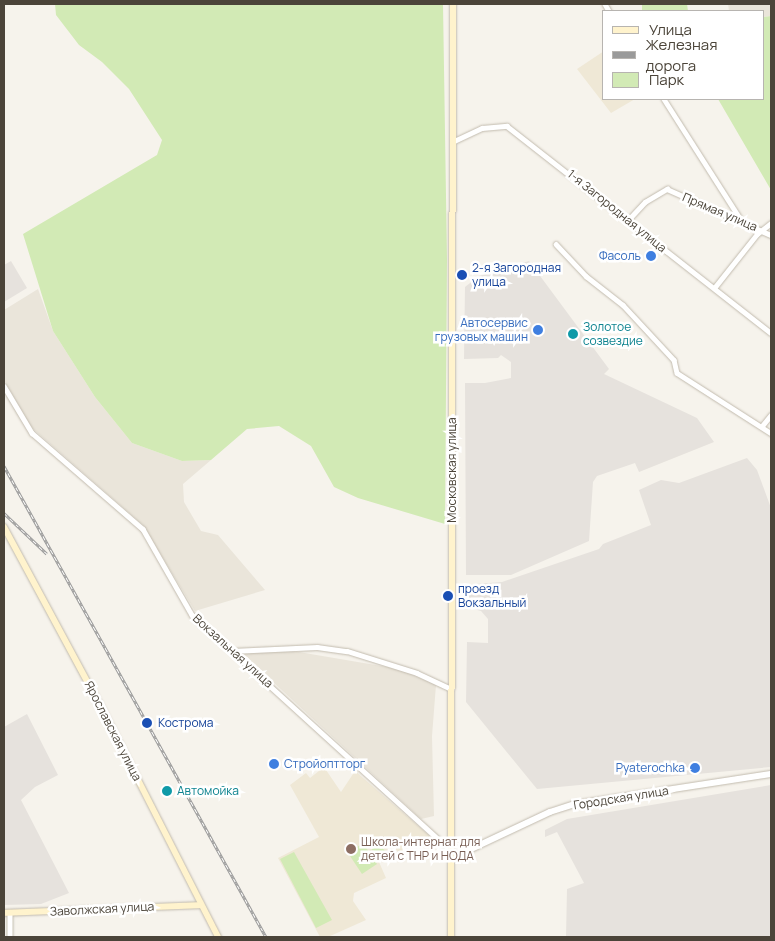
<!DOCTYPE html>
<meta charset="utf-8">
<style>
body{margin:0}
#map{position:relative;width:775px;height:941px;overflow:hidden;background:#f6f3ec;font-family:Manrope,sans-serif}
div>[style]{position:absolute}
.residential>*{inset:0;background:#eae5da}
.industrial>*{inset:0;background:#e6e2dd}
.education>*{inset:0;background:#efe8d6}
.green>*{inset:0;background:#d2eab5}
.roads{filter:drop-shadow(0 0 1px #c2bbae) drop-shadow(0 0 1px #c2bbae)}
.minor>*{height:4.5px;margin:-2.25px;padding:0 2.25px;transform-origin:2.25px;border-radius:2.25px;background:#fff}
.tertiary>*{height:5.5px;margin:-2.75px;padding:0 2.75px;transform-origin:2.75px;border-radius:2.75px;background:#fff}
.secondary>*{height:6px;margin:-3px;padding:0 3px;transform-origin:3px;border-radius:3px;background:#fff3cd}
.rail>*{height:3px;margin-top:-1.5px;transform-origin:0;background:repeating-linear-gradient(90deg,#fff 0 4px,#9a9a9a 0 8px);box-sizing:border-box;border-block:1px solid #9a9a9a}
.dots>*{width:14px;height:14px;translate:-50% -50%;box-sizing:border-box;border:2px solid #fff;border-radius:50%}
span{translate:-50% -50%;white-space:nowrap;text-align:center;line-height:1.15;-webkit-text-stroke:5px #fff;paint-order:stroke}
.street-label{font-size:12px;color:#4b4439}
.shop-label{font-size:12px;color:#366cbe}
.right{translate:-100% -50%;text-align:right}
.left{translate:0 -50%;text-align:left}
.transit-label{font-size:12px;color:#164399}
.culture-label{font-size:12px;color:#0d838f}
.education-label{font-size:12px;color:#785e54}
.frame{position:absolute;inset:0;border:5px solid #4b4439;pointer-events:none}
.legend{position:absolute;left:602px;top:10px;width:162px;height:90px;box-sizing:border-box;background:#fff;border:1px solid #b7b4b0;margin:0;padding:6px 9px;list-style:none;font-size:15px;color:#4b4439}
.legend li{display:flex;align-items:center;gap:10px;height:25px}
.legend b{width:25px;border:1px solid #b7b4b0}
</style>
<div id="map">
<div class="residential">
<i style="clip-path:polygon(728px 4px,771px 4px,771px 16px,764px 17px,764px 11px,729px 11px)"></i>
<i style="clip-path:polygon(38px 289px,53px 331px,95px 397px,132px 443px,182px 461px,211px 460px,183px 484px,184px 502px,201px 531px,218px 535px,265px 590px,195px 611px,143px 525px,32px 428px,4px 380px,4px 310px)"></i>
<i style="clip-path:polygon(281px 649px,399px 669px,436px 685px,432px 736px,434px 816px,421px 819px,243px 654px,253px 650px)"></i>
</div>
<div class="industrial">
<i style="clip-path:polygon(11px 261px,27px 288px,4px 302px,4px 265px)"></i>
<i style="clip-path:polygon(529px 261px,609px 369px,604px 374px,697px 418px,714px 442px,639px 472px,635px 463px,597px 476px,593px 482px,589px 541px,511px 575px,466px 575px,465px 383px,485px 383px,511px 378px,511px 362px,501px 355px,498px 358px,464px 359px,465px 287px,479px 276px)"></i>
<i style="clip-path:polygon(747px 458px,757px 470px,771px 508px,771px 767px,537px 789px,466px 702px,467px 642px,488px 643px,488px 619px,481px 611px,463px 606px,463px 585px,502px 582px,599px 549px,603px 544px,651px 525px,639px 490px,661px 480px,679px 483px)"></i>
<i style="clip-path:polygon(27px 714px,58px 775px,35px 787px,21px 800px,69px 893px,41px 904px,4px 905px,4px 727px)"></i>
<i style="clip-path:polygon(771px 785px,771px 937px,566px 937px,567px 889px,584px 883px,557px 832px,545px 837px,545px 830px,567px 819px)"></i>
</div>
<div class="education">
<i style="clip-path:polygon(604px 51px,604px 99px,635px 99px,611px 113px,577px 69px)"></i>
<i style="clip-path:polygon(324px 767px,341px 792px,355px 771px,431px 837px,379px 862px,386px 878px,354px 893px,353px 901px,366px 920px,328px 937px,320px 937px,278px 858px,319px 837px,290px 785px,306px 773px,310px 778px)"></i>
</div>
<div class="green">
<i style="clip-path:polygon(55px 4px,443px 4px,447px 259px,445px 524px,358px 498px,334px 487px,311px 446px,279px 426px,247px 429px,211px 460px,182px 461px,132px 443px,95px 397px,53px 331px,23px 234px,157px 155px,162px 140px,129px 89px,102px 62px,79px 45px,56px 15px)"></i>
<i style="clip-path:polygon(642px 4px,687px 4px,688px 11px,642px 11px)"></i>
<i style="clip-path:polygon(771px 16px,771px 190px,718px 99px,764px 99px,764px 17px)"></i>
<i style="clip-path:polygon(374px 839px,386px 852px,379px 858px,368px 845px)"></i>
<i style="clip-path:polygon(363px 843px,377px 864px,362px 874px,348px 853px)"></i>
<i style="clip-path:polygon(294px 852px,332px 920px,316px 928px,280px 859px)"></i>
</div>
<div class="roads">
<div class="minor">
<i style="left:605px;top:4px;width:8px;rotate:60deg"></i>
<i style="left:664px;top:99px;width:143px;rotate:57.5deg"></i>
<i style="left:452px;top:142px;width:33px;rotate:-25deg"></i>
<i style="left:482px;top:128px;width:25px;rotate:-5deg"></i>
<i style="left:507px;top:126px;width:335px;rotate:38.1deg"></i>
<i style="left:629px;top:219px;width:23px;rotate:-47deg"></i>
<i style="left:645px;top:202px;width:26px;rotate:-31deg"></i>
<i style="left:667px;top:189px;width:114px;rotate:23.9deg"></i>
<i style="left:556px;top:244px;width:44px;rotate:46.8deg"></i>
<i style="left:586px;top:276px;width:47px;rotate:38.1deg"></i>
<i style="left:623px;top:305px;width:75px;rotate:47.2deg"></i>
<i style="left:674px;top:360px;width:13px;rotate:77deg"></i>
<i style="left:677px;top:373px;width:112px;rotate:32.6deg"></i>
<i style="left:715px;top:287px;width:68px;rotate:-51.6deg"></i>
<i style="left:757px;top:234px;width:18px;rotate:-38deg"></i>
<i style="left:4px;top:386px;width:55px;rotate:59.2deg"></i>
<i style="left:32px;top:433px;width:147px;rotate:40.9deg"></i>
<i style="left:143px;top:529px;width:99px;rotate:60.3deg"></i>
<i style="left:192px;top:615px;width:349px;rotate:42.3deg"></i>
<i style="left:762px;top:426px;width:14px;rotate:-51deg"></i>
<i style="left:232px;top:651px;width:85px;rotate:-2.7deg"></i>
<i style="left:317px;top:647px;width:30px;rotate:8deg"></i>
<i style="left:347px;top:651px;width:73px;rotate:17.4deg"></i>
<i style="left:417px;top:673px;width:38px;rotate:25deg"></i>
<i style="left:10px;top:913px;width:24px;rotate:90deg"></i>
</div>
<div class="tertiary">
<i style="left:450px;top:859px;width:110px;rotate:-25.2deg"></i>
<i style="left:550px;top:812px;width:26px;rotate:-18deg"></i>
<i style="left:575px;top:804px;width:198px;rotate:-8.7deg"></i>
</div>
<div class="secondary">
<i style="left:4px;top:527px;width:209px;rotate:61.7deg"></i>
<i style="left:103px;top:711px;width:254px;rotate:63deg"></i>
<i style="left:4px;top:913px;width:197px;rotate:-2.3deg"></i>
<i style="left:451px;top:937px;width:933px;rotate:-89.88deg"></i>
</div>
</div>
<div class="rail">
<i style="left:4px;top:466px;width:539px;rotate:60.91deg"></i>
<i style="left:4px;top:513px;width:59px;rotate:43.6deg"></i>
</div>
<div class="dots">
<i style="left:651px;top:256px;background:#3f7fe0"></i>
<i style="left:462px;top:275px;background:#1a4fb4"></i>
<i style="left:538px;top:330px;background:#3f7fe0"></i>
<i style="left:573px;top:334px;background:#0f9aa8"></i>
<i style="left:448px;top:596px;background:#1a4fb4"></i>
<i style="left:147px;top:723px;background:#1a4fb4"></i>
<i style="left:274px;top:764px;background:#3f7fe0"></i>
<i style="left:695px;top:768px;background:#3f7fe0"></i>
<i style="left:167px;top:791px;background:#0f9aa8"></i>
<i style="left:351px;top:849px;background:#8d6e63"></i>
</div>
<div class="street-label">
<span style="left:617px;top:211px;rotate:39deg">1-я Загородная улица</span>
<span style="left:720px;top:212px;rotate:23deg">Прямая улица</span>
<span style="left:452px;top:470px;rotate:-90deg">Московская улица</span>
<span style="left:233px;top:651px;rotate:42deg">Вокзальная улица</span>
<span style="left:113px;top:731px;rotate:63deg">Ярославская улица</span>
<span style="left:621px;top:798px;rotate:-9deg">Городская улица</span>
<span style="left:102px;top:909px;rotate:-3deg">Заволжская улица</span>
</div>
<div class="shop-label">
<span class="right" style="left:641px;top:256px">Фасоль</span>
<span class="right" style="left:528px;top:330px">Автосервис<br>грузовых машин</span>
<span class="left" style="left:284px;top:764px">Стройоптторг</span>
<span class="right" style="left:685px;top:768px">Pyaterochka</span>
</div>
<div class="transit-label">
<span class="left" style="left:472px;top:275px">2-я Загородная<br>улица</span>
<span class="left" style="left:458px;top:596px">проезд<br>Вокзальный</span>
<span class="left" style="left:158px;top:723px">Кострома</span>
</div>
<div class="culture-label">
<span class="left" style="left:583px;top:334px">Золотое<br>созвездие</span>
<span class="left" style="left:177px;top:791px">Автомойка</span>
</div>
<div class="education-label">
<span class="left" style="left:361px;top:849px">Школа-интернат для<br>детей с ТНР и НОДА</span>
</div>
<div class="frame"></div>
<ul class="legend">
<li><b style="height:6px;background:#fff3cd"></b>Улица</li>
<li><b style="height:6px;background:#9a9a9a"></b>Железная дорога</li>
<li><b style="height:14px;background:#d2eab5"></b>Парк</li>
</ul>
</div>
